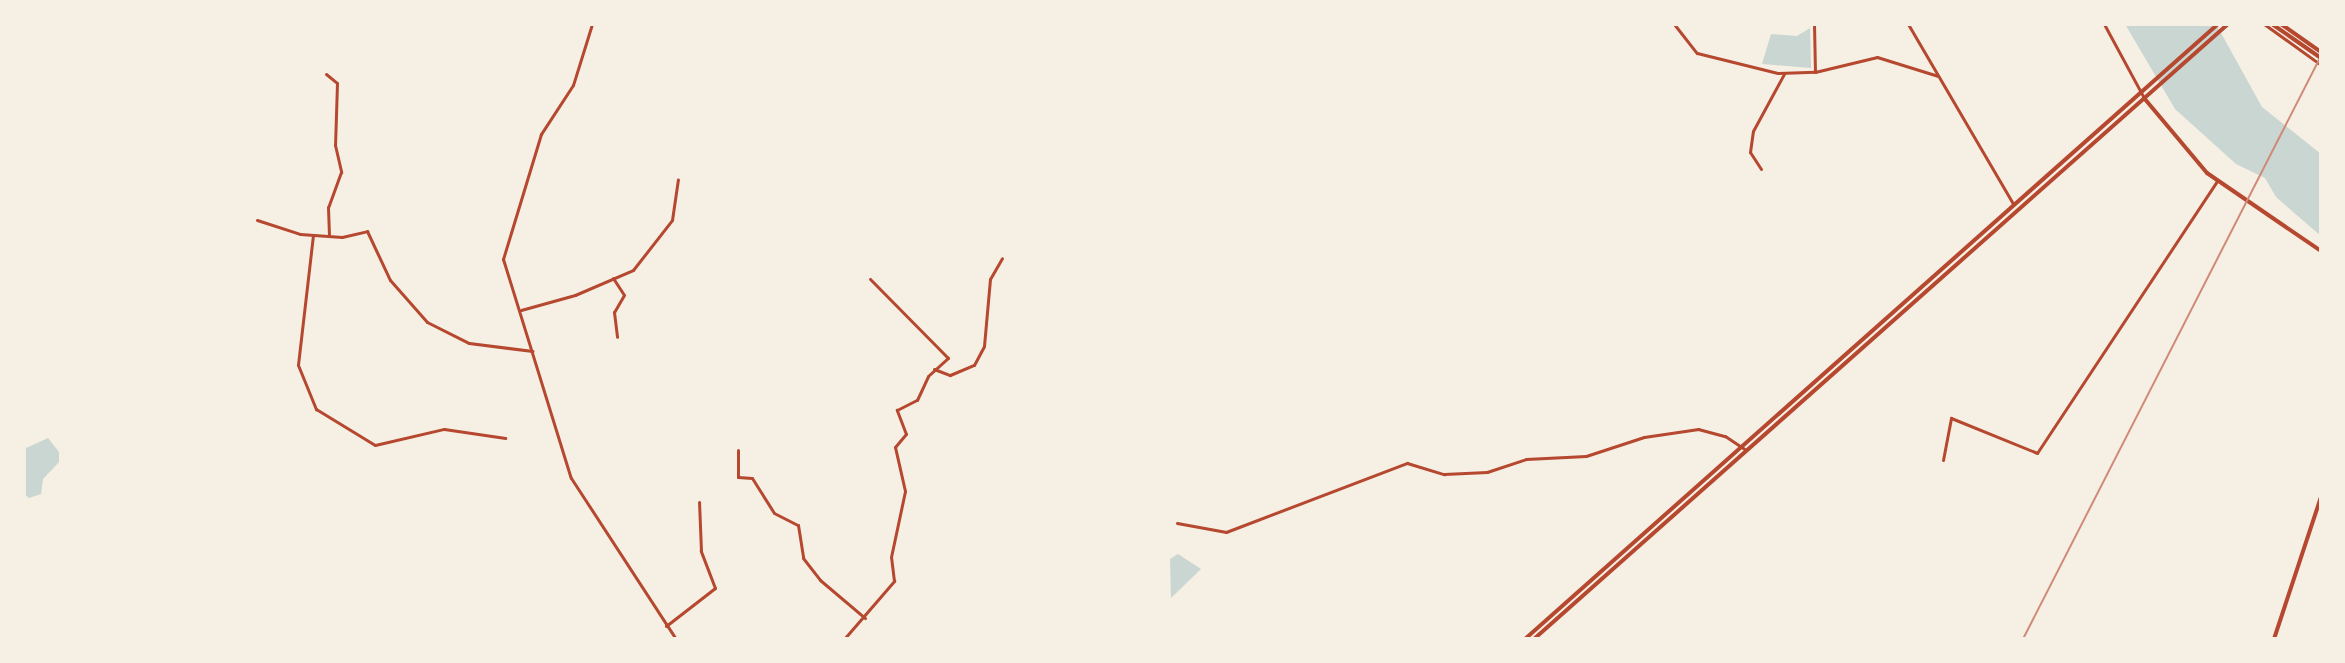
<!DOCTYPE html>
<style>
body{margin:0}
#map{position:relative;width:2345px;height:663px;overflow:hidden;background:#f6efe4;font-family:"Open Sans",sans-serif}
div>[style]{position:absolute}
.water>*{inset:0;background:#c9d6d2}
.minor>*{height:3px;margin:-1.5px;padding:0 1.5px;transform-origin:1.5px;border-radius:1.5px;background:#b5482f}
.tertiary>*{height:4px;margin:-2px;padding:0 2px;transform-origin:2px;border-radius:2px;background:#b5482f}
.secondary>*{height:4px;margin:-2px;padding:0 2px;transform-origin:2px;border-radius:2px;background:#b5482f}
.rail>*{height:2px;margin:-1px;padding:0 1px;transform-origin:1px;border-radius:1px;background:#cf8b77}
span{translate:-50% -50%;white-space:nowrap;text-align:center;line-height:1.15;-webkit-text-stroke:8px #f6efe4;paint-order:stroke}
.frame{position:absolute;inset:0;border:26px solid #f6efe4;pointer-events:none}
</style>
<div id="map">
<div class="water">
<i style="clip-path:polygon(2125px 24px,2216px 24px,2262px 107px,2321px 154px,2321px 236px,2276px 197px,2265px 178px,2236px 164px,2175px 109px)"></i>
<i style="clip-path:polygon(1810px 28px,1811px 68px,1762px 64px,1771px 34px,1797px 36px)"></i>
<i style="clip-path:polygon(48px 438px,59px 452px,59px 462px,43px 479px,41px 494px,29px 498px,24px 494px,24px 449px)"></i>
<i style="clip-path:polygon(1178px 554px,1201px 569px,1171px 598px,1170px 559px)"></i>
</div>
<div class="minor">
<i style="left:592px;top:24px;width:64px;rotate:107.3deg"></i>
<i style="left:573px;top:85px;width:59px;rotate:123.1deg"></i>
<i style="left:541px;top:134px;width:131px;rotate:106.9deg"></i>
<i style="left:503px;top:259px;width:229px;rotate:72.8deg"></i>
<i style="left:571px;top:478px;width:192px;rotate:56.9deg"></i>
<i style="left:1674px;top:24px;width:37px;rotate:52deg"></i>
<i style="left:1697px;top:53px;width:83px;rotate:13.9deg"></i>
<i style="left:1778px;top:73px;width:37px;rotate:-2deg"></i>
<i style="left:1815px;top:72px;width:64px;rotate:-13.6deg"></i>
<i style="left:1877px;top:57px;width:64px;rotate:17.3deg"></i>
<i style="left:1814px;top:24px;width:48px;rotate:88.8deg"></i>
<i style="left:1908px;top:24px;width:208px;rotate:59.7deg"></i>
<i style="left:2104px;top:24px;width:84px;rotate:61.6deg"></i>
<i style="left:2264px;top:24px;width:70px;rotate:35.7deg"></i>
<i style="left:326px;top:74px;width:14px;rotate:39deg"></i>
<i style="left:337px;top:83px;width:62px;rotate:91.8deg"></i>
<i style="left:335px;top:145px;width:28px;rotate:77deg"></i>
<i style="left:341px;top:172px;width:37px;rotate:110deg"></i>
<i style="left:328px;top:207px;width:29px;rotate:88deg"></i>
<i style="left:1761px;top:169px;width:20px;rotate:-123deg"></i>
<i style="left:1750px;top:152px;width:21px;rotate:-82deg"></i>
<i style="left:1753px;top:131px;width:65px;rotate:-61.5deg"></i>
<i style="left:257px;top:220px;width:45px;rotate:18deg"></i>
<i style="left:300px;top:234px;width:42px;rotate:4.1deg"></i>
<i style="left:342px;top:237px;width:26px;rotate:-13deg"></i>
<i style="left:367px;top:231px;width:54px;rotate:64.9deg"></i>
<i style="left:390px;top:280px;width:56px;rotate:48.6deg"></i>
<i style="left:427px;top:322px;width:47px;rotate:26.6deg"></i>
<i style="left:469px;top:343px;width:64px;rotate:7.2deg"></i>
<i style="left:313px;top:235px;width:131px;rotate:96.6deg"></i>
<i style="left:298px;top:365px;width:48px;rotate:67.8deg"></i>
<i style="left:316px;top:409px;width:69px;rotate:31.4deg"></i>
<i style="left:375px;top:445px;width:71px;rotate:-13.1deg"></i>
<i style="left:444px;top:429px;width:62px;rotate:8.4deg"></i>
<i style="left:613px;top:278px;width:20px;rotate:57deg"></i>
<i style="left:624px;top:295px;width:20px;rotate:120deg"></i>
<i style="left:614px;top:312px;width:25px;rotate:83deg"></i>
<i style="left:521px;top:310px;width:56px;rotate:-15.5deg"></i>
<i style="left:575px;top:295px;width:63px;rotate:-23.3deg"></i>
<i style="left:633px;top:270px;width:63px;rotate:-52deg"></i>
<i style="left:672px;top:220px;width:41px;rotate:-81.7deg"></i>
<i style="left:934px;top:369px;width:17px;rotate:21deg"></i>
<i style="left:950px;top:375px;width:26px;rotate:-23deg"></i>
<i style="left:974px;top:365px;width:21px;rotate:-62deg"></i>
<i style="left:984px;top:346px;width:67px;rotate:-84.9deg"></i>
<i style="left:990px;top:279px;width:24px;rotate:-60deg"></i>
<i style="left:738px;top:450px;width:27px;rotate:90deg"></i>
<i style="left:738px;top:477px;width:14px;rotate:4deg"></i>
<i style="left:752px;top:478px;width:41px;rotate:57.8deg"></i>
<i style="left:774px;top:513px;width:27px;rotate:27deg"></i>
<i style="left:798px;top:525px;width:33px;rotate:81deg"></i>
<i style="left:803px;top:558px;width:28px;rotate:52deg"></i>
<i style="left:820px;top:580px;width:59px;rotate:40.2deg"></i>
<i style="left:1943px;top:460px;width:43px;rotate:-79.2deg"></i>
<i style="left:1951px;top:418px;width:93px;rotate:22.1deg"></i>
<i style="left:2037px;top:453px;width:326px;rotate:-56.5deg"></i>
<i style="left:1177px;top:523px;width:50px;rotate:10.4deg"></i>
<i style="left:1226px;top:532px;width:194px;rotate:-20.9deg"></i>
<i style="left:1407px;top:463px;width:39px;rotate:17deg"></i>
<i style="left:1444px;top:474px;width:43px;rotate:-2.7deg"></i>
<i style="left:1487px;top:472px;width:41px;rotate:-18.4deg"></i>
<i style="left:1526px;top:459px;width:60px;rotate:-2.9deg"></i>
<i style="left:1586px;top:456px;width:61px;rotate:-18.1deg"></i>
<i style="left:1644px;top:437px;width:55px;rotate:-8.4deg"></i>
<i style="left:1698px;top:429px;width:28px;rotate:15deg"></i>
<i style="left:1725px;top:436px;width:23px;rotate:34deg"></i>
<i style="left:666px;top:626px;width:62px;rotate:-37.8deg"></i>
<i style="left:715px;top:588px;width:40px;rotate:-111deg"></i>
<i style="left:701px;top:551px;width:49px;rotate:-92.3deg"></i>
<i style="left:327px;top:639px;width:1px;rotate:-45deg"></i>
<i style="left:844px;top:639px;width:77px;rotate:-49.2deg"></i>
<i style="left:894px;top:581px;width:24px;rotate:-97deg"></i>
<i style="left:891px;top:557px;width:67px;rotate:-78deg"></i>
<i style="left:905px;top:491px;width:45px;rotate:-102.8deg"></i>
<i style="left:895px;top:447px;width:17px;rotate:-50deg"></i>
<i style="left:906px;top:434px;width:26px;rotate:-111deg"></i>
<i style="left:897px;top:410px;width:22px;rotate:-27deg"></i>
<i style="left:917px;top:400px;width:26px;rotate:-65deg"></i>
<i style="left:928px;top:376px;width:27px;rotate:-42deg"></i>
<i style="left:948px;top:358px;width:111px;rotate:-134.6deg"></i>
<i style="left:1218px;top:639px;width:7px"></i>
</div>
<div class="tertiary">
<i style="left:2144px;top:98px;width:98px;rotate:50deg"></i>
<i style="left:2207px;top:173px;width:138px;rotate:34.4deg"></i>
<i style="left:2274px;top:639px;width:150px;rotate:-71.7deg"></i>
</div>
<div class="secondary">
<i style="left:2272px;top:24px;width:60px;rotate:34.8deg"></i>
<i style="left:2281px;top:24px;width:49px;rotate:35deg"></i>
<i style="left:1525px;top:639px;width:927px;rotate:-41.59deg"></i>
<i style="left:1534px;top:639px;width:927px;rotate:-41.55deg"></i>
</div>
<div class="rail">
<i style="left:2023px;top:639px;width:655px;rotate:-62.93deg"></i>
</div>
<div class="frame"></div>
</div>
